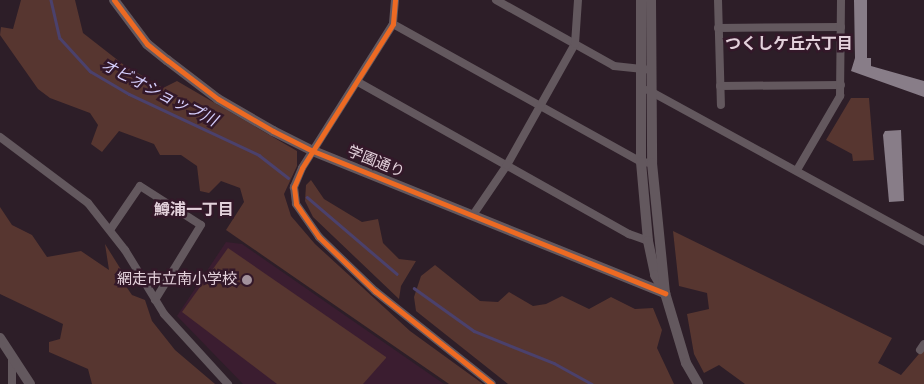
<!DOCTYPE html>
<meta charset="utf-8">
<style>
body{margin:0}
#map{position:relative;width:924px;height:384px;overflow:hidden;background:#2d1e28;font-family:Jost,"Noto Sans JP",sans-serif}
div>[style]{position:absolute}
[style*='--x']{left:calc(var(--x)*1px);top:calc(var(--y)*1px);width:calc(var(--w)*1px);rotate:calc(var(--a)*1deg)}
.built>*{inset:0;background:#3b1d30}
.green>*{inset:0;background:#573630}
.stream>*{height:2.5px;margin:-1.25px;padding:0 1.25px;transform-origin:1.25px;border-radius:1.25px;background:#4b416c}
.building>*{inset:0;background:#887d88}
.street>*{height:8px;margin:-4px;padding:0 4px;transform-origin:4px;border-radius:4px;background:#63585e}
.secondary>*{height:10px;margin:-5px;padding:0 5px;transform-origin:5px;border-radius:5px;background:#63585e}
.cycleway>*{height:5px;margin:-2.5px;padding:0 2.5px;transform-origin:2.5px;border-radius:2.5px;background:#ed6a23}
.dots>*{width:14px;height:14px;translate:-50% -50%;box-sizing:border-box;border:2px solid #331829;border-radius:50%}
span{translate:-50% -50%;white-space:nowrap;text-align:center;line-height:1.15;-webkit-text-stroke:5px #331829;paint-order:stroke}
.street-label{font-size:15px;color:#e3d1db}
.poi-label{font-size:15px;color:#e3d1db}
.right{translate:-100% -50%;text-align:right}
.neighbourhood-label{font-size:16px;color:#e3d1db;font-weight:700}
.water-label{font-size:16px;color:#d4cdfc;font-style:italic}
</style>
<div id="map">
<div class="built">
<div style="clip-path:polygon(226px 242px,242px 244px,444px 384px,243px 384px,177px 316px)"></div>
</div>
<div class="green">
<div style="clip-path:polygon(21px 0,75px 0,83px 33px,124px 65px,163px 88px,177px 81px,297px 151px,297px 166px,284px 194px,291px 216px,315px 244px,410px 331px,483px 384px,449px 384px,226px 230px,244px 202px,240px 188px,221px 181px,209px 193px,200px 191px,197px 166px,181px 155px,160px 155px,154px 144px,119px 131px,102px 152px,91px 144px,98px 125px,90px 113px,50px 98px,38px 89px,0 35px,1px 27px,13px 29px)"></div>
<div style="clip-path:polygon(851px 98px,869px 98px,874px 160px,853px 161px,852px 154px,826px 140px)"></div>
<div style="clip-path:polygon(311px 180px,324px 199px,362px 222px,378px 219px,383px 243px,399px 259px,416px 261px,401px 286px,399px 299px,313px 217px,305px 201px,306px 185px)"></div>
<div style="clip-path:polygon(0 207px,12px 225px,32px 235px,47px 257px,81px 251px,109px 270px,105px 244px,125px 276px,123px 282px,132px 295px,145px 300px,152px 321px,175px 350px,215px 384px,92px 384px,88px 369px,49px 352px,49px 342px,60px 339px,63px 324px,0 294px)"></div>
<div style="clip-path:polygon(673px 231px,892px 338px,878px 363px,901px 375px,924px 348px,924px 384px,745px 384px,719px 365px,704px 373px,694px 354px,687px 314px,709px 309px,707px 293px,679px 286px)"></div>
<div style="clip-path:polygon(228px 248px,386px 357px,386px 358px,363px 384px,277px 384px,182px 312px)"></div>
<div style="clip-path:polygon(435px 265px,480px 301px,498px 302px,509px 292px,533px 306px,546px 304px,562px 296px,589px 309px,611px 297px,635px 309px,653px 308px,662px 330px,657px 348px,674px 384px,508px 384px,416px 311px,414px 297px,421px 276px)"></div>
</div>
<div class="stream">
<div style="--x:51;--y:0;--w:39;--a:77"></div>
<div style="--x:60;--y:38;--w:45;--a:47.7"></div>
<div style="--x:90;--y:71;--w:45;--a:30.5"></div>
<div style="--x:129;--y:94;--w:144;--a:25.1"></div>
<div style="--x:259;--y:155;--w:37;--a:38"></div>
<div style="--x:307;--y:197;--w:118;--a:40.5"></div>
<div style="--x:414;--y:288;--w:74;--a:35.6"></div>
<div style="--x:474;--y:331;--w:86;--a:21.8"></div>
<div style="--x:554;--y:363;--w:43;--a:28.9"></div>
</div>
<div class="building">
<div style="clip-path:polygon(854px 0,867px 0,867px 58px,871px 58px,871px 66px,924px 81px,924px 97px,851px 71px,855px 58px)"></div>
<div style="clip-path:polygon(901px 130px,904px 201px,889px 202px,883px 135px,885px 131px)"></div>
</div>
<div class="street">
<div style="--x:395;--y:0;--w:24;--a:95"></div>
<div style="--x:393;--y:24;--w:170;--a:122.3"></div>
<div style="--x:302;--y:168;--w:21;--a:113"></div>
<div style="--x:294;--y:187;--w:17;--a:83"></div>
<div style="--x:296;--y:204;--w:40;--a:55.1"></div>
<div style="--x:319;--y:237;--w:78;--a:44"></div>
<div style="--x:375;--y:291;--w:149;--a:38.5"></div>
<div style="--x:496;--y:0;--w:135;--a:29.2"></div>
<div style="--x:614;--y:66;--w:37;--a:6"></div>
<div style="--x:718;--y:0;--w:105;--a:88.4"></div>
<div style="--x:393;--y:24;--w:284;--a:29.1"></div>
<div style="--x:641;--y:162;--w:11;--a:5"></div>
<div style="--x:718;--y:28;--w:123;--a:-0.5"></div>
<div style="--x:358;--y:82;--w:311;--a:29.3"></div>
<div style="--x:629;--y:234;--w:20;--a:20"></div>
<div style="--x:720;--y:86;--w:121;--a:-0.5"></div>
<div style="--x:648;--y:90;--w:315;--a:28.7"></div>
<div style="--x:0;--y:137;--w:110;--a:36.9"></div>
<div style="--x:88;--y:203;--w:60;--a:51.8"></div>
<div style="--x:125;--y:250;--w:75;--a:58.6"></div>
<div style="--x:164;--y:314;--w:95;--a:47.6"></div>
<div style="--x:797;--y:170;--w:86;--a:-59.8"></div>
<div style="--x:840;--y:96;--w:96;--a:-89.4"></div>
<div style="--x:473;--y:215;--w:60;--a:-55.8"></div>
<div style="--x:507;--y:165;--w:139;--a:-60.7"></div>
<div style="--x:575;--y:44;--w:44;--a:-86.1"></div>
<div style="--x:110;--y:230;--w:53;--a:-55.7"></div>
<div style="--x:140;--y:186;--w:72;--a:32.6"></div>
<div style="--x:201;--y:225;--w:88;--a:121.5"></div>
<div style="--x:920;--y:350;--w:7;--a:-56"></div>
<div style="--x:12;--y:384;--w:27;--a:-90"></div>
</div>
<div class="secondary">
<div style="--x:114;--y:0;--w:55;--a:53.1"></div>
<div style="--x:147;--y:44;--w:26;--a:39"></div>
<div style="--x:167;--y:60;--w:64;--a:37.4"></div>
<div style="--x:218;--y:99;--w:64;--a:30.2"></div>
<div style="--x:273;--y:131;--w:45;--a:26.6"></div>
<div style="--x:313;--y:151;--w:380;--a:22"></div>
<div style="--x:641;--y:0;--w:162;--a:90"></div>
<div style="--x:641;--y:162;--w:79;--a:84.9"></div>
<div style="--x:648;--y:241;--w:35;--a:78"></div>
<div style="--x:655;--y:275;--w:21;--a:61"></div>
<div style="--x:665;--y:293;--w:73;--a:73.3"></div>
<div style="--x:686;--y:363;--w:24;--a:60"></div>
<div style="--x:651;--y:0;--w:163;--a:89.6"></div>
<div style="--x:652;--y:163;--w:131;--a:84.3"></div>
<div style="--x:0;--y:338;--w:55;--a:56.9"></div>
</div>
<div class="cycleway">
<div style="--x:114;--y:0;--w:55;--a:53.1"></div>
<div style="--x:147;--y:44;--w:26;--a:39"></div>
<div style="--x:167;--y:60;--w:64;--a:37.4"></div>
<div style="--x:218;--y:99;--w:64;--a:30.2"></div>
<div style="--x:273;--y:131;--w:45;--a:26.6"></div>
<div style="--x:313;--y:151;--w:380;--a:22"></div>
<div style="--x:395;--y:0;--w:24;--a:95"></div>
<div style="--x:393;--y:24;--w:170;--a:122.3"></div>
<div style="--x:302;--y:168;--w:21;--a:113"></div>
<div style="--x:294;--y:187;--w:17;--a:83"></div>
<div style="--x:296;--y:204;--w:40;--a:55.1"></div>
<div style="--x:319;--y:237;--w:78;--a:44"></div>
<div style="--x:375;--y:291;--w:149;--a:38.5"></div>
</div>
<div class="dots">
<div style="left:247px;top:280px;background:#a3929c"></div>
</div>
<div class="street-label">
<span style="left:376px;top:162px;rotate:22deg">学園通り</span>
</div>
<div class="poi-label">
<span class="right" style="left:237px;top:280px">網走市立南小学校</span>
</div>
<div class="neighbourhood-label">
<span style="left:789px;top:44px">つくしケ丘六丁目</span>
<span style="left:194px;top:210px">鱒浦一丁目</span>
</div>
<div class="water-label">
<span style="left:159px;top:93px;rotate:27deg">オビオショップ川</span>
</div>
</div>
